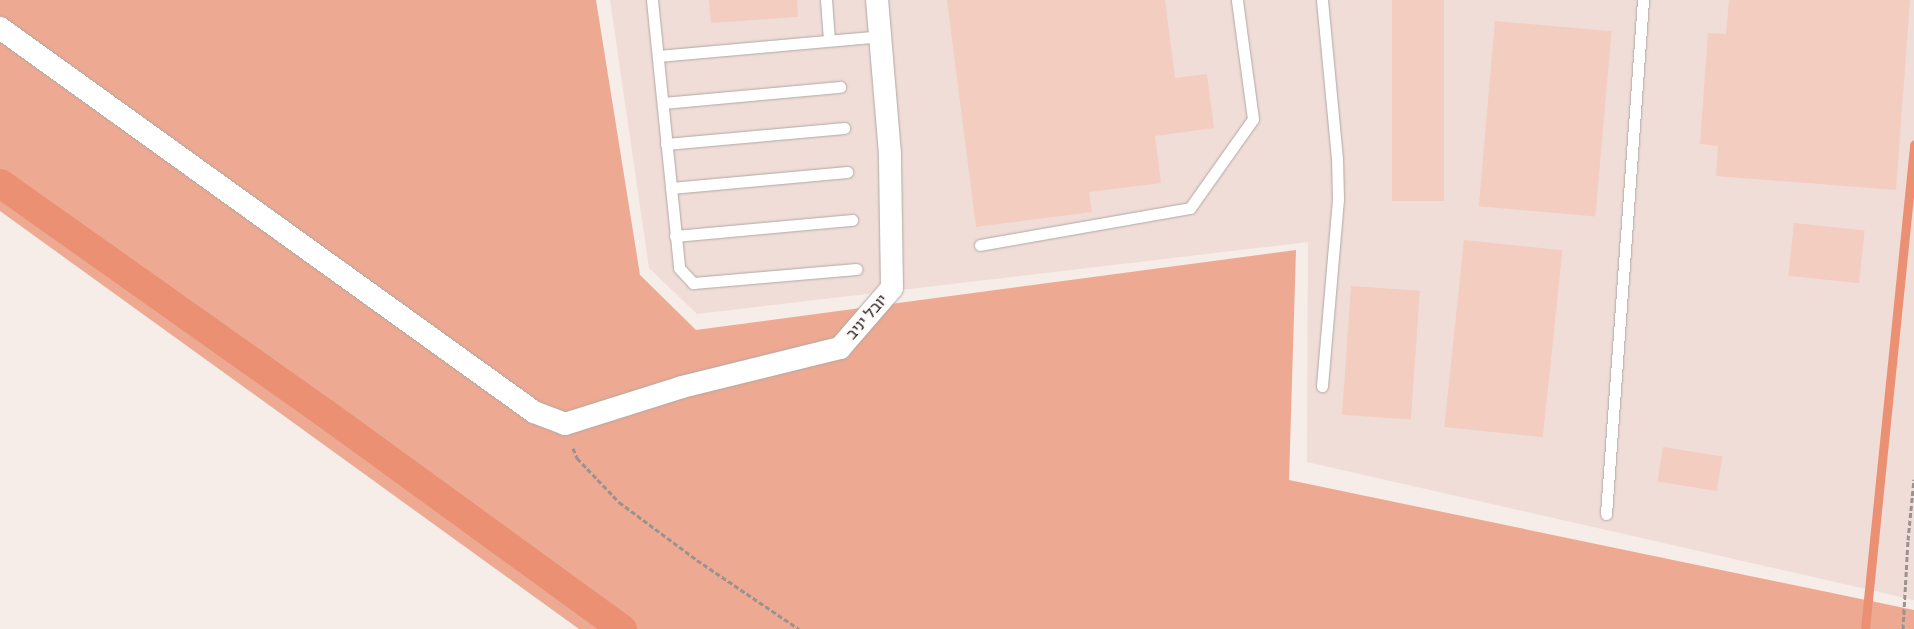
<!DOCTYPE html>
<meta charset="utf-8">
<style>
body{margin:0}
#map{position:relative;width:1914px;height:629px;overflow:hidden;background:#f6ece8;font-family:Cabin,Heebo,sans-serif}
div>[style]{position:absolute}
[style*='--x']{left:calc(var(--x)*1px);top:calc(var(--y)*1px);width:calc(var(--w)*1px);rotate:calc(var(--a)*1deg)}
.built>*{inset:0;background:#f0ddd7}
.green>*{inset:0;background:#eda992}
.stream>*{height:9px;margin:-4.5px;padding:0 4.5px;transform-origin:4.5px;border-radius:4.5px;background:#eb9072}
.canal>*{height:29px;margin:-14.5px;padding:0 14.5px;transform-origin:14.5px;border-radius:14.5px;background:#eb9072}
.building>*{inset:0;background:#f3cdc0;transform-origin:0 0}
.path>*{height:3px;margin-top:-1.5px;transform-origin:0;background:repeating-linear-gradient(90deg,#9a9290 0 5px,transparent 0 7.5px)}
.roads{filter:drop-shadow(0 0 1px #b1a8a4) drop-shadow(0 0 1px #b1a8a4)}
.lane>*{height:11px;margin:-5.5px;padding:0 5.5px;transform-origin:5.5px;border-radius:5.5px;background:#fff}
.street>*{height:22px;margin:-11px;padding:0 11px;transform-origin:11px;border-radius:11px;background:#fff}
span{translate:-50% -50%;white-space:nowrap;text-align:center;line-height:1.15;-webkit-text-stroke:4.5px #fffaf9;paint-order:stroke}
.street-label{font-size:16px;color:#272322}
</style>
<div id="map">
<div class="built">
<div style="clip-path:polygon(610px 0,1914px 0,1914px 600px,1307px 462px,1308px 242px,697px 314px,649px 268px)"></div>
</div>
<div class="green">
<div style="clip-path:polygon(0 0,596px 0,640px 275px,696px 330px,1296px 250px,1289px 480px,1914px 610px,1914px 629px,579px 629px,0 211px)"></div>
</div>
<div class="stream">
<div style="--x:1865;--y:629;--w:487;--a:-84.2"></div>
</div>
<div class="canal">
<div style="--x:0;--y:183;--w:398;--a:35.3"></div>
<div style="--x:325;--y:413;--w:367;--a:36"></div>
</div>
<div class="building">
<div style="clip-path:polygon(709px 0,797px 0,798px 17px,711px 23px)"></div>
<div style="clip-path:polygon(947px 0,1165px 0,1175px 78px,1207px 74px,1214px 128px,1155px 136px,1161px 183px,1089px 192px,1092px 212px,976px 227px)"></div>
<div style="left:1392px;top:0;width:52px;height:201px"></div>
<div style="clip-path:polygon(1729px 0,1910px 0,1896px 190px,1716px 176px,1718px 146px,1700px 144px,1708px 33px,1726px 34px)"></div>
<div style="left:1495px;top:21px;width:117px;height:186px;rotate:5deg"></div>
<div style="left:1794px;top:223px;width:71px;height:53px;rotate:6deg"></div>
<div style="left:1464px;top:240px;width:99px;height:188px;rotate:6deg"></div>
<div style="left:1351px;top:286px;width:69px;height:129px;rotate:4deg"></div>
<div style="left:1663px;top:447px;width:60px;height:35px;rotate:9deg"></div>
</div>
<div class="path">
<div style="--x:573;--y:448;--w:11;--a:68"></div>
<div style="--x:577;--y:458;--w:61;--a:46.3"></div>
<div style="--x:619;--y:502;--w:97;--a:36.6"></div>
<div style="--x:697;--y:560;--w:123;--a:34.1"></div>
<div style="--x:1903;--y:629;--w:89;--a:-86.8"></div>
<div style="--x:1908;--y:540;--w:61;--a:-84.4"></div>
</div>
<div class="roads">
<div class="lane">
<div style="--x:652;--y:0;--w:269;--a:84.2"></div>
<div style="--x:679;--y:268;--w:21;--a:47"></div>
<div style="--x:693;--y:283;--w:164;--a:-4.9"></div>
<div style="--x:826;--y:0;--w:40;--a:85.7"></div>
<div style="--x:1322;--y:0;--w:159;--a:84.6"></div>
<div style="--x:1337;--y:158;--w:41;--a:88.6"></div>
<div style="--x:1338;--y:199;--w:188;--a:94.9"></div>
<div style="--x:658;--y:56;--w:223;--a:-5.1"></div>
<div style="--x:663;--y:103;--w:178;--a:-5.2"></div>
<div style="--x:666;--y:144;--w:179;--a:-5.1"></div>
<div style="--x:671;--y:188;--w:177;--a:-5.2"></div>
<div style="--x:675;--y:236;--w:178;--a:-5.2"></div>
<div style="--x:980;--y:245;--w:213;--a:-10"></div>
<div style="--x:1190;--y:208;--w:109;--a:-54.7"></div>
<div style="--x:1253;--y:119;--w:120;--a:-97.7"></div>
<div style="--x:1606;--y:514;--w:515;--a:-85.88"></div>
</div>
<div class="street">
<div style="--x:0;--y:28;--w:658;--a:35.72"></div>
<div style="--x:534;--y:412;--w:33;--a:21"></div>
<div style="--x:565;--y:424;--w:123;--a:-17.5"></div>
<div style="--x:682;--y:387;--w:163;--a:-13.9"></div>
<div style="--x:840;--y:348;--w:79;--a:-49.1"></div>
<div style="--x:892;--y:288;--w:134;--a:-90.9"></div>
<div style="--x:890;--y:154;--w:155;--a:-94.8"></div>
</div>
</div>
<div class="street-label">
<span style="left:867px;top:317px;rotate:-49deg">יובל יניב</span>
</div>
</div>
